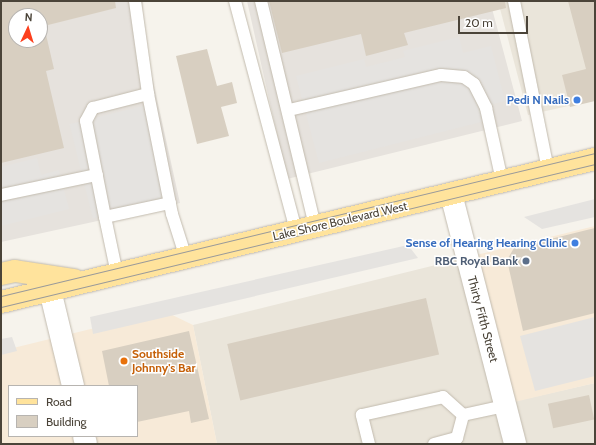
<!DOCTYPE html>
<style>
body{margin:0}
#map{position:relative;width:596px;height:445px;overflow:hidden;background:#f6f3ec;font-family:Cabin,sans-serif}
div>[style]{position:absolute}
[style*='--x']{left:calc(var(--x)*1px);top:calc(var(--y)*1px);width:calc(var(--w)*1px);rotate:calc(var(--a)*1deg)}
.residential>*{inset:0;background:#eae5da}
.commercial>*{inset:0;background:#f7ead8}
.industrial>*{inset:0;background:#e6e2dd}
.parking>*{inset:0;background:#e5e3e0;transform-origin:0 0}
.building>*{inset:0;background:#d8cfc1;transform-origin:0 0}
.roads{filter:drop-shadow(0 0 1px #c2bbae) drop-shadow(0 0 1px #c2bbae)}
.service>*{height:12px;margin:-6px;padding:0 6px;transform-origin:6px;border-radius:6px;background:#fff}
.minor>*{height:22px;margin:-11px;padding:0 11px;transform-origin:11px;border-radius:11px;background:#fff}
.primary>*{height:22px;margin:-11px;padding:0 11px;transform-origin:11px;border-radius:11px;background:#ffe39c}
.tram>*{height:1px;margin:-0.5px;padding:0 0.5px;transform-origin:0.5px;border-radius:0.5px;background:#9a9a9a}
.dots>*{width:11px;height:11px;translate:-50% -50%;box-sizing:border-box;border:2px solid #fff;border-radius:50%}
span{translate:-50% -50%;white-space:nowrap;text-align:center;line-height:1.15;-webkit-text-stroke:3px #fff;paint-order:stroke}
.shop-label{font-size:12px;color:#366cbe;font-weight:700}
.right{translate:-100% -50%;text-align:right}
.street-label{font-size:12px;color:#4b4439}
.service-label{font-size:12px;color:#4e5e75;font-weight:700}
.food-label{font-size:12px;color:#c56008;font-weight:700}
.left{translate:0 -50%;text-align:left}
.frame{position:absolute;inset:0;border:2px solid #4b4439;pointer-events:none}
.legend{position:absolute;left:8px;top:385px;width:130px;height:52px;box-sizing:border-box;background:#fff;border:1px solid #b7b4b0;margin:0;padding:5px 7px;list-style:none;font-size:12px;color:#4b4439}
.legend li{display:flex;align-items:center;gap:8px;height:20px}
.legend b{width:20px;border:1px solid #b7b4b0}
.north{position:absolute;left:8px;top:8px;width:40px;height:40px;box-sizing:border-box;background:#fff;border:1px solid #b7b4b0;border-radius:50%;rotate:4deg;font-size:11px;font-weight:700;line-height:16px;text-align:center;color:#4b4439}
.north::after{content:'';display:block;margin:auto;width:14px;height:18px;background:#fc3f1d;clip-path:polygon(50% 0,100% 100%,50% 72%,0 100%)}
.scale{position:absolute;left:458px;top:16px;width:70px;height:18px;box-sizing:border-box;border:2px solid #4b4439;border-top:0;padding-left:5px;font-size:12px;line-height:14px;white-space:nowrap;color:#4b4439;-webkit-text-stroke:3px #fff;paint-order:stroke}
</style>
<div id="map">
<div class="residential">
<div style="clip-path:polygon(498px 1px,595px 1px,595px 100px,528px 115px)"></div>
<div style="clip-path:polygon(468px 257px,502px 404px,595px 383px,595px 444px,217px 444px,193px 325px)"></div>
</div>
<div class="commercial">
<div style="clip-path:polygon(595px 226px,595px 383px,502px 405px,468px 257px)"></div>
<div style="clip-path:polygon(evenodd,164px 311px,193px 325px,217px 444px,1px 444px,1px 351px,164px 311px,9px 386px,137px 386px,137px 436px,9px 436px,9px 386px)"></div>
</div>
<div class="industrial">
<div style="clip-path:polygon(evenodd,1px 1px,143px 1px,141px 27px,180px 203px,1px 242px,1px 1px,16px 16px,40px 16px,40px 40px,16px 40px,16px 16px)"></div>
<div style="clip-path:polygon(247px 1px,490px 1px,522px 121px,287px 179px)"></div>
</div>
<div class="parking">
<div style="clip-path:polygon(459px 37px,463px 53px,491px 46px,505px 101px,489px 105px,493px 119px,319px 163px,296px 76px,364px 59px,366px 67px,405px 57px,403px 51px)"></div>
<div style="left:147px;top:105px;width:97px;height:80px;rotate:76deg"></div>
<div style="clip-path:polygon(37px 158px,41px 175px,59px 170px,69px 209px,1px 226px,1px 167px)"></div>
<div style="clip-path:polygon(595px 199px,595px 217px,542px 229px,524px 217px)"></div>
<div style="clip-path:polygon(408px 245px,418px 258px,93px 334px,90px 317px)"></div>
<div style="clip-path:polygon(595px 317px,595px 376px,535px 391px,520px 336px)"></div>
<div style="clip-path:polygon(12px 337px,17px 351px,1px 355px,1px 339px)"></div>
</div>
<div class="building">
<div style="clip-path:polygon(evenodd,1px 1px,115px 1px,116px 8px,44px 26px,54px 69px,46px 71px,64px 148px,1px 163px,1px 1px,16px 16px,40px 16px,40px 40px,16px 40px,16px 16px)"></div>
<div style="clip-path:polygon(269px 1px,505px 1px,506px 8px,404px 33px,408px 45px,366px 56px,361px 34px,282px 53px)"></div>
<div style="clip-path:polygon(568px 1px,595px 1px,595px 101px,570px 107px,562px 75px,586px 69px)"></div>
<div style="clip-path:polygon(207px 49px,217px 86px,232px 82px,237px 103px,221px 107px,229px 136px,197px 144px,176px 56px)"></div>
<div style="clip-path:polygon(595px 228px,595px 313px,523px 331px,507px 260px,514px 248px)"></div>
<div style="left:426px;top:298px;width:58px;height:204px;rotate:77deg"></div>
<div style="clip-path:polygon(189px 331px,209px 419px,191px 423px,189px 411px,137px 422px,137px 386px,109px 386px,102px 351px)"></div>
<div style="left:589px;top:395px;width:25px;height:42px;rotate:78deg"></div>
</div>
<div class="roads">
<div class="service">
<div style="--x:135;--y:1;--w:94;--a:82"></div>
<div style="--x:235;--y:1;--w:238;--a:75.1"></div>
<div style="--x:261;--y:1;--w:231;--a:76.5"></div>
<div style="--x:514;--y:1;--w:172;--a:78.6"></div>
<div style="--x:289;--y:110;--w:156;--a:-13"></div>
<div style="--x:441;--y:75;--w:23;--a:5"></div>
<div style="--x:464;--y:77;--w:12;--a:35"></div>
<div style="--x:474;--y:84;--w:27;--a:63"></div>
<div style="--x:486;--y:108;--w:75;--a:77.6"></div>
<div style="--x:1;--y:195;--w:98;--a:-11.8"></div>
<div style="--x:170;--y:203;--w:66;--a:167.8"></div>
<div style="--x:105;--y:217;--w:98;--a:-101.2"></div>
<div style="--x:86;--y:121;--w:15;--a:-62"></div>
<div style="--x:93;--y:108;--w:57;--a:-14.3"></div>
<div style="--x:148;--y:94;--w:122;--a:78.7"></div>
<div style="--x:172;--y:214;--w:46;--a:72.3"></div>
<div style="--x:105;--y:217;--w:58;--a:78.1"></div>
<div style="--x:463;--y:415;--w:43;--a:-12.1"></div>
<div style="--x:369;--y:444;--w:30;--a:-104"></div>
<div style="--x:362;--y:415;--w:83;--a:-12.5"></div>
<div style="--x:443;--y:397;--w:27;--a:42"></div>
<div style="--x:434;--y:444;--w:24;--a:-15"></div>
<div style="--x:457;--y:438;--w:24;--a:-75"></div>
</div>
<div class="minor">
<div style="--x:451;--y:194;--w:258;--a:75.6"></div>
<div style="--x:50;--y:290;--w:99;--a:76.5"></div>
<div style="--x:84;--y:436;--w:8;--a:76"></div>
</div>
<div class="primary">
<div style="--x:1;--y:274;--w:14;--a:-12"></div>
<div style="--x:15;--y:271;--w:60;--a:8.7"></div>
<div style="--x:1;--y:302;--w:611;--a:-13.54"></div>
</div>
</div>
<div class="tram">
<div style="--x:1;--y:296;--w:611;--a:-13.54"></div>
<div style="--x:1;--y:307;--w:611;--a:-13.54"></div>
</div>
<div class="dots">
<div style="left:577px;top:100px;background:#3f7fe0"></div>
<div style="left:575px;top:243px;background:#3f7fe0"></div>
<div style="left:526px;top:261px;background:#5c6f8a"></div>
<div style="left:124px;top:361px;background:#e8710a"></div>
</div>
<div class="shop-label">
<span class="right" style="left:569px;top:100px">Pedi N Nails</span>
<span class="right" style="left:567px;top:243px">Sense of Hearing Hearing Clinic</span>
</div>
<div class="street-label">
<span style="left:340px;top:221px;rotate:-13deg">Lake Shore Boulevard West</span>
<span style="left:483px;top:319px;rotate:75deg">Thirty Fifth Street</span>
</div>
<div class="service-label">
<span class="right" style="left:518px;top:261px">RBC Royal Bank</span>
</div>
<div class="food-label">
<span class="left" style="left:132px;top:361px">Southside<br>Johnny's Bar</span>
</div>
<div class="frame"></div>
<ul class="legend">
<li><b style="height:5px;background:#ffe39c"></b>Road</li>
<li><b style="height:11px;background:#d8cfc1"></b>Building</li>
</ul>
<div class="north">N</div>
<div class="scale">20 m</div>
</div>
